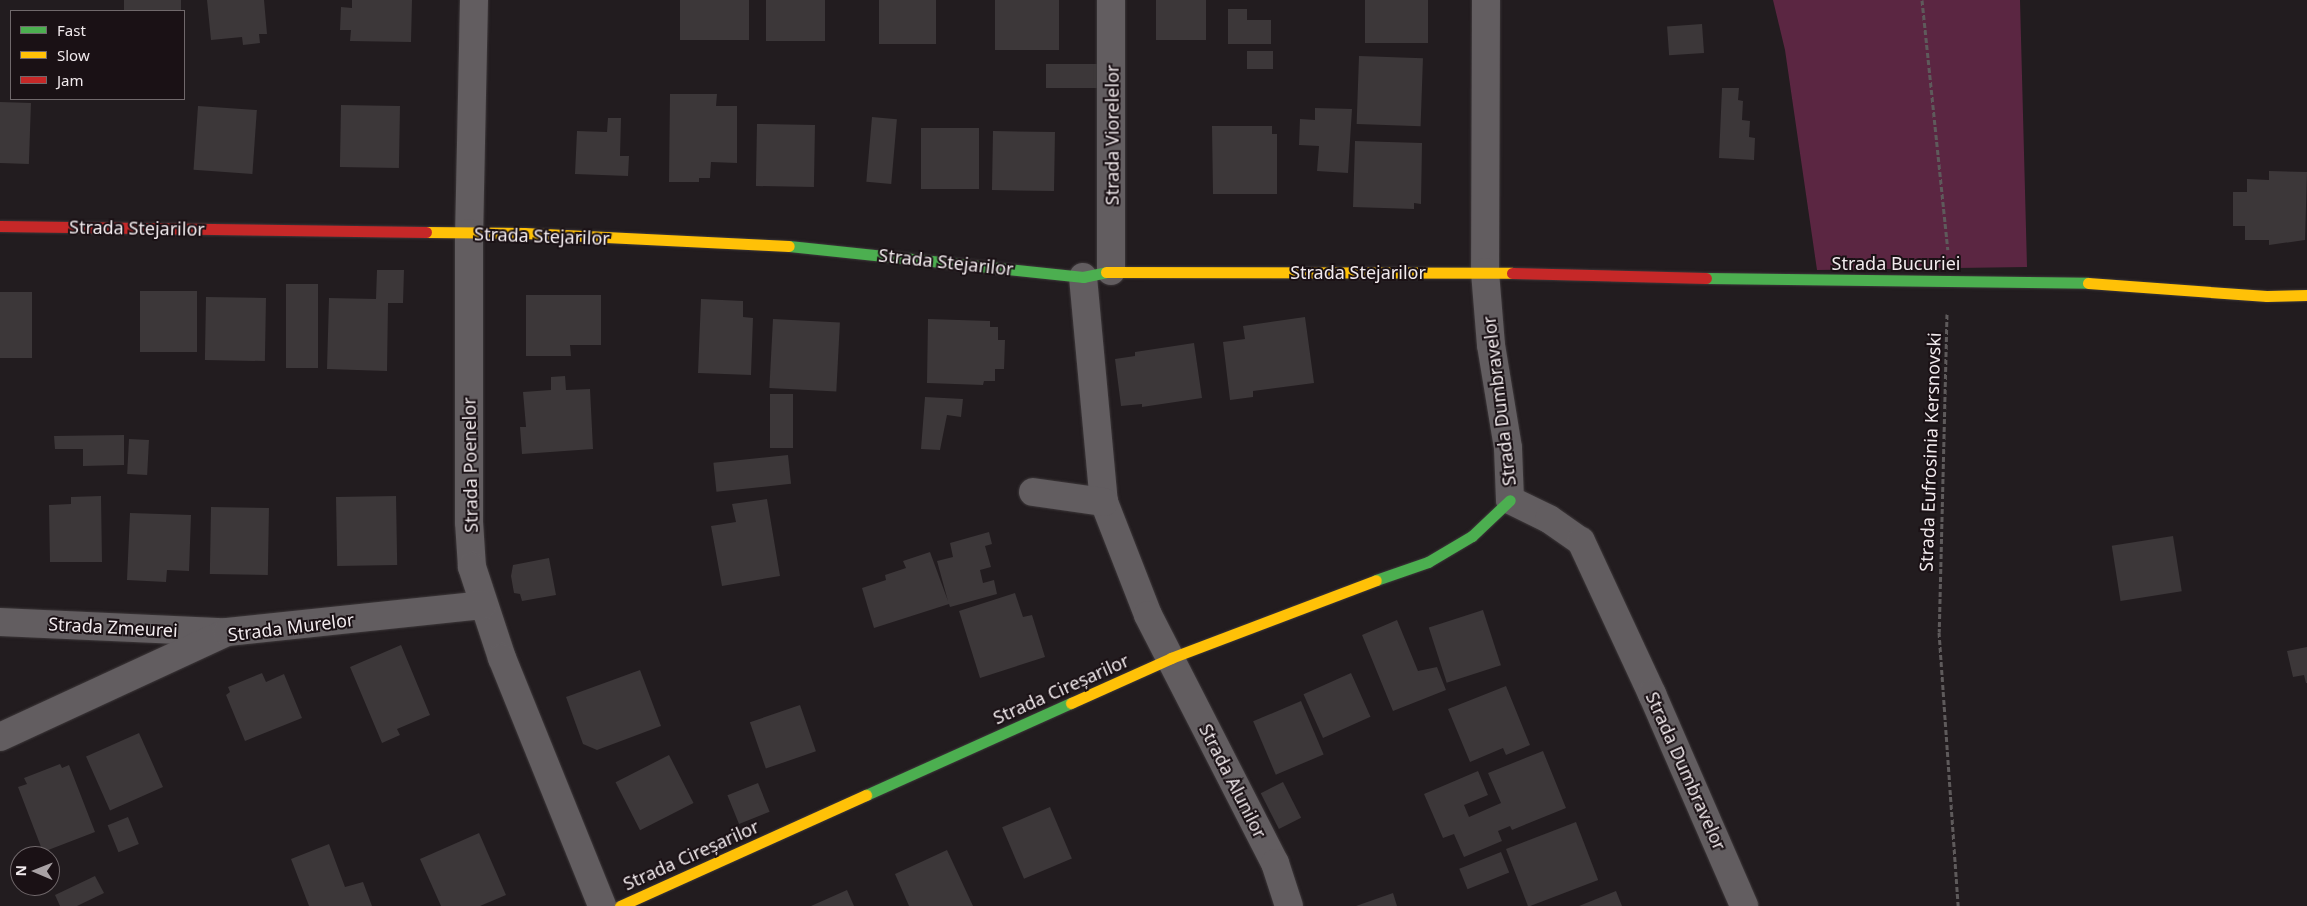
<!DOCTYPE html>
<meta charset="utf-8">
<style>
body{margin:0}
#map{position:relative;width:2307px;height:906px;overflow:hidden;background:#221c1f;font-family:"Noto Sans",sans-serif}
div>[style]{position:absolute}
[style*='--x']{left:calc(var(--x)*1px);top:calc(var(--y)*1px);width:calc(var(--w)*1px);rotate:calc(var(--a)*1deg)}
.green>*{inset:0;background:#5b2642}
.building>*{inset:0;background:#3c3739;transform-origin:0 0}
.path>*{height:3px;margin-top:-1.5px;transform-origin:0;background:repeating-linear-gradient(90deg,#5e5a5b 0 5px,transparent 0 7.5px)}
.roads{filter:drop-shadow(0 0 1px #3d383a) drop-shadow(0 0 1px #3d383a)}
.street>*{height:28px;margin:-14px;padding:0 14px;transform-origin:14px;border-radius:14px;background:#625d60}
.fast>*{height:11px;margin:-5.5px;padding:0 5.5px;transform-origin:5.5px;border-radius:5.5px;background:#4caf50}
.slow>*{height:11px;margin:-5.5px;padding:0 5.5px;transform-origin:5.5px;border-radius:5.5px;background:#ffc107}
.jam>*{height:11px;margin:-5.5px;padding:0 5.5px;transform-origin:5.5px;border-radius:5.5px;background:#c62828}
span{translate:-50% -50%;white-space:nowrap;text-align:center;line-height:1.15;-webkit-text-stroke:4px #1a1115;paint-order:stroke}
.street-label{font-size:18px;color:#f1eaed}
.legend{position:absolute;left:10px;top:10px;width:175px;height:90px;box-sizing:border-box;background:#1a1115;border:1px solid #70686b;margin:0;padding:6px 9px;list-style:none;font-size:15px;color:#f1eaed}
.legend li{display:flex;align-items:center;gap:10px;height:25px}
.legend b{width:25px;border:1px solid #70686b}
.north{position:absolute;left:10px;top:846px;width:50px;height:50px;box-sizing:border-box;background:#1a1115;border:1px solid #70686b;border-radius:50%;rotate:271deg;font-size:14px;font-weight:700;line-height:20px;text-align:center;color:#f1eaed}
.north::after{content:'';display:block;margin:auto;width:18px;height:22px;background:#a9a2a5;clip-path:polygon(50% 0,100% 100%,50% 72%,0 100%)}
</style>
<div id="map">
<div class="green">
<div style="clip-path:polygon(1773px 0,2020px 0,2027px 267px,1817px 270px,1785px 50px)"></div>
</div>
<div class="building">
<div style="left:124px;top:0;width:57px;height:11px"></div>
<div style="clip-path:polygon(207px 0,264px 0,267px 34px,259px 34px,260px 43px,243px 45px,242px 37px,211px 40px)"></div>
<div style="clip-path:polygon(352px 0,412px 0,411px 42px,350px 41px,351px 30px,340px 30px,341px 7px,352px 8px)"></div>
<div style="left:680px;top:0;width:69px;height:40px"></div>
<div style="left:766px;top:0;width:59px;height:41px"></div>
<div style="left:879px;top:0;width:57px;height:44px"></div>
<div style="left:995px;top:0;width:64px;height:50px"></div>
<div style="left:1156px;top:0;width:50px;height:40px"></div>
<div style="left:1365px;top:0;width:63px;height:43px"></div>
<div style="clip-path:polygon(1228px 9px,1247px 9px,1247px 20px,1271px 20px,1271px 44px,1228px 44px)"></div>
<div style="left:1702px;top:24px;width:29px;height:35px;rotate:86deg"></div>
<div style="left:1247px;top:51px;width:26px;height:18px"></div>
<div style="left:1359px;top:56px;width:64px;height:68px;rotate:2deg"></div>
<div style="left:1046px;top:64px;width:56px;height:24px"></div>
<div style="clip-path:polygon(1722px 88px,1739px 88px,1738px 100px,1743px 101px,1742px 120px,1750px 121px,1749px 137px,1755px 138px,1754px 160px,1719px 158px)"></div>
<div style="clip-path:polygon(670px 94px,717px 94px,716px 106px,737px 106px,737px 163px,711px 162px,710px 178px,699px 178px,699px 182px,669px 182px)"></div>
<div style="left:0;top:102px;width:31px;height:61px;rotate:2deg"></div>
<div style="left:341px;top:105px;width:59px;height:62px;rotate:1deg"></div>
<div style="left:198px;top:106px;width:59px;height:64px;rotate:4deg"></div>
<div style="clip-path:polygon(1315px 108px,1352px 109px,1348px 173px,1317px 171px,1319px 146px,1299px 145px,1300px 119px,1315px 120px)"></div>
<div style="left:872px;top:117px;width:25px;height:65px;rotate:5deg"></div>
<div style="clip-path:polygon(608px 118px,621px 118px,620px 156px,629px 156px,628px 176px,575px 174px,577px 131px,607px 132px)"></div>
<div style="left:757px;top:124px;width:58px;height:62px;rotate:1deg"></div>
<div style="clip-path:polygon(1212px 126px,1272px 126px,1272px 134px,1277px 134px,1277px 194px,1213px 194px)"></div>
<div style="left:921px;top:128px;width:58px;height:61px"></div>
<div style="left:993px;top:131px;width:62px;height:59px;rotate:1deg"></div>
<div style="clip-path:polygon(1355px 141px,1422px 143px,1421px 204px,1414px 203px,1414px 209px,1353px 207px)"></div>
<div style="clip-path:polygon(2269px 171px,2307px 172px,2305px 240px,2269px 245px,2269px 240px,2245px 240px,2245px 226px,2233px 226px,2233px 192px,2247px 192px,2247px 179px,2269px 180px)"></div>
<div style="clip-path:polygon(377px 270px,404px 270px,403px 303px,388px 303px,387px 371px,327px 369px,329px 298px,376px 299px)"></div>
<div style="left:286px;top:284px;width:32px;height:84px"></div>
<div style="left:140px;top:291px;width:57px;height:61px"></div>
<div style="left:0;top:292px;width:32px;height:66px"></div>
<div style="clip-path:polygon(526px 295px,601px 295px,601px 345px,570px 345px,571px 356px,526px 356px)"></div>
<div style="left:206px;top:297px;width:60px;height:63px;rotate:1deg"></div>
<div style="clip-path:polygon(701px 299px,743px 301px,743px 317px,753px 318px,751px 375px,698px 373px)"></div>
<div style="clip-path:polygon(1305px 317px,1314px 383px,1253px 391px,1253px 397px,1230px 400px,1223px 342px,1245px 339px,1243px 326px)"></div>
<div style="left:773px;top:319px;width:67px;height:69px;rotate:3deg"></div>
<div style="clip-path:polygon(928px 319px,990px 321px,990px 327px,998px 327px,998px 340px,1005px 340px,1004px 369px,995px 369px,995px 381px,984px 381px,983px 385px,927px 383px)"></div>
<div style="clip-path:polygon(1194px 343px,1202px 398px,1142px 407px,1142px 404px,1121px 406px,1115px 359px,1135px 356px,1135px 352px)"></div>
<div style="clip-path:polygon(565px 376px,566px 390px,590px 389px,593px 449px,522px 454px,520px 427px,526px 427px,523px 392px,551px 390px,551px 377px)"></div>
<div style="left:770px;top:394px;width:23px;height:54px"></div>
<div style="clip-path:polygon(925px 397px,963px 399px,961px 417px,947px 415px,940px 450px,921px 449px)"></div>
<div style="clip-path:polygon(124px 435px,124px 465px,83px 466px,83px 449px,55px 449px,54px 436px)"></div>
<div style="left:129px;top:439px;width:20px;height:35px;rotate:3deg"></div>
<div style="left:788px;top:455px;width:29px;height:75px;rotate:84deg"></div>
<div style="clip-path:polygon(101px 496px,102px 562px,50px 562px,49px 505px,71px 504px,71px 497px)"></div>
<div style="left:396px;top:496px;width:69px;height:60px;rotate:89deg"></div>
<div style="clip-path:polygon(767px 499px,780px 576px,722px 586px,711px 526px,736px 522px,732px 504px)"></div>
<div style="left:211px;top:507px;width:58px;height:67px;rotate:1deg"></div>
<div style="clip-path:polygon(130px 513px,191px 515px,189px 571px,167px 570px,166px 582px,127px 580px)"></div>
<div style="clip-path:polygon(989px 532px,992px 544px,985px 546px,991px 567px,980px 570px,983px 583px,994px 580px,997px 594px,950px 607px,949px 604px,874px 628px,862px 588px,886px 580px,885px 575px,906px 568px,903px 561px,930px 552px,948px 601px,937px 561px,953px 557px,950px 543px)"></div>
<div style="left:2173px;top:536px;width:56px;height:62px;rotate:81deg"></div>
<div style="clip-path:polygon(549px 558px,556px 595px,522px 601px,520px 594px,514px 593px,511px 576px,513px 565px)"></div>
<div style="clip-path:polygon(1015px 593px,1023px 617px,1032px 615px,1045px 657px,980px 678px,959px 611px)"></div>
<div style="left:1483px;top:610px;width:58px;height:57px;rotate:72deg"></div>
<div style="clip-path:polygon(1397px 620px,1418px 671px,1437px 667px,1446px 690px,1393px 711px,1362px 635px)"></div>
<div style="clip-path:polygon(401px 645px,430px 715px,397px 729px,400px 735px,382px 743px,350px 667px)"></div>
<div style="clip-path:polygon(2307px 647px,2307px 683px,2306px 683px,2304px 675px,2293px 677px,2287px 651px)"></div>
<div style="clip-path:polygon(640px 670px,661px 726px,597px 750px,583px 744px,566px 697px)"></div>
<div style="clip-path:polygon(262px 673px,266px 682px,284px 674px,302px 718px,245px 741px,226px 695px,230px 692px,228px 687px)"></div>
<div style="left:1351px;top:673px;width:48px;height:52px;rotate:66deg"></div>
<div style="clip-path:polygon(1506px 686px,1530px 745px,1506px 755px,1503px 748px,1470px 762px,1448px 709px)"></div>
<div style="left:1301px;top:701px;width:58px;height:52px;rotate:67deg"></div>
<div style="left:800px;top:705px;width:49px;height:53px;rotate:71deg"></div>
<div style="left:139px;top:733px;width:59px;height:58px;rotate:66deg"></div>
<div style="clip-path:polygon(1543px 751px,1566px 808px,1512px 830px,1510px 826px,1498px 831px,1502px 841px,1464px 857px,1454px 834px,1443px 838px,1424px 794px,1478px 771px,1488px 795px,1464px 805px,1469px 817px,1501px 803px,1488px 773px)"></div>
<div style="left:669px;top:755px;width:54px;height:60px;rotate:63deg"></div>
<div style="clip-path:polygon(60px 764px,62px 768px,69px 765px,95px 832px,43px 852px,18px 787px,27px 784px,24px 778px)"></div>
<div style="left:1283px;top:782px;width:40px;height:25px;rotate:63deg"></div>
<div style="left:758px;top:783px;width:31px;height:33px;rotate:68deg"></div>
<div style="left:1050px;top:807px;width:56px;height:52px;rotate:67deg"></div>
<div style="left:128px;top:817px;width:29px;height:22px;rotate:68deg"></div>
<div style="left:1576px;top:822px;width:62px;height:75px;rotate:69deg"></div>
<div style="clip-path:polygon(479px 833px,506px 895px,480px 906px,441px 906px,420px 859px)"></div>
<div style="clip-path:polygon(329px 844px,345px 887px,363px 882px,372px 906px,309px 906px,291px 859px)"></div>
<div style="clip-path:polygon(947px 850px,973px 906px,909px 906px,895px 874px)"></div>
<div style="left:1501px;top:852px;width:22px;height:45px;rotate:68deg"></div>
<div style="clip-path:polygon(95px 876px,104px 893px,77px 906px,60px 906px,55px 895px)"></div>
<div style="clip-path:polygon(847px 890px,854px 906px,811px 906px)"></div>
<div style="clip-path:polygon(1616px 891px,1622px 906px,1579px 906px)"></div>
<div style="clip-path:polygon(1393px 893px,1397px 906px,1356px 906px)"></div>
</div>
<div class="path">
<div style="--x:1922;--y:0;--w:251;--a:84.1"></div>
<div style="--x:1947;--y:314;--w:318;--a:91.4"></div>
<div style="--x:1939;--y:632;--w:275;--a:86"></div>
</div>
<div class="roads">
<div class="street">
<div style="--x:474;--y:0;--w:233;--a:91.2"></div>
<div style="--x:469;--y:233;--w:289;--a:90"></div>
<div style="--x:469;--y:522;--w:45;--a:86.2"></div>
<div style="--x:472;--y:567;--w:96;--a:71.8"></div>
<div style="--x:502;--y:658;--w:267;--a:68"></div>
<div style="--x:1111;--y:0;--w:271;--a:90"></div>
<div style="--x:1486;--y:0;--w:272;--a:90.2"></div>
<div style="--x:1485;--y:272;--w:73;--a:85.3"></div>
<div style="--x:1491;--y:345;--w:104;--a:80.6"></div>
<div style="--x:1508;--y:448;--w:52;--a:87.8"></div>
<div style="--x:1510;--y:500;--w:43;--a:26"></div>
<div style="--x:1549;--y:519;--w:39;--a:35"></div>
<div style="--x:1581;--y:541;--w:169;--a:65.1"></div>
<div style="--x:1652;--y:694;--w:231;--a:66.5"></div>
<div style="--x:1083;--y:277;--w:226;--a:84.7"></div>
<div style="--x:1104;--y:502;--w:121;--a:68.7"></div>
<div style="--x:1148;--y:615;--w:279;--a:62.9"></div>
<div style="--x:1275;--y:863;--w:45;--a:72"></div>
<div style="--x:1033;--y:492;--w:72;--a:8"></div>
<div style="--x:0;--y:622;--w:223;--a:2.6"></div>
<div style="--x:0;--y:737;--w:250;--a:-24.8"></div>
<div style="--x:227;--y:632;--w:257;--a:-6"></div>
</div>
<div class="fast">
<div style="--x:789;--y:246;--w:296;--a:6"></div>
<div style="--x:1083;--y:277;--w:24;--a:-12"></div>
<div style="--x:1706;--y:278;--w:382;--a:0.7"></div>
<div style="--x:1376;--y:580;--w:55;--a:-19.1"></div>
<div style="--x:1428;--y:562;--w:51;--a:-30.6"></div>
<div style="--x:1472;--y:536;--w:52;--a:-43.5"></div>
<div style="--x:866;--y:795;--w:225;--a:-24.2"></div>
</div>
<div class="slow">
<div style="--x:426;--y:232;--w:98;--a:0.6"></div>
<div style="--x:524;--y:233;--w:265;--a:2.8"></div>
<div style="--x:1106;--y:272;--w:406;--a:0.1"></div>
<div style="--x:2088;--y:283;--w:179;--a:4.2"></div>
<div style="--x:2267;--y:296;--w:40;--a:-1.4"></div>
<div style="--x:1071;--y:703;--w:110;--a:-24.2"></div>
<div style="--x:1171;--y:658;--w:219;--a:-20.8"></div>
<div style="--x:620;--y:906;--w:270;--a:-24.3"></div>
</div>
<div class="jam">
<div style="--x:0;--y:226;--w:426;--a:0.8"></div>
<div style="--x:1512;--y:273;--w:194;--a:1.5"></div>
</div>
</div>
<div class="street-label">
<span style="left:1112px;top:135px;rotate:-90deg">Strada Viorelelor</span>
<span style="left:137px;top:228px;rotate:1deg">Strada Stejarilor</span>
<span style="left:542px;top:236px;rotate:2deg">Strada Stejarilor</span>
<span style="left:946px;top:262px;rotate:6deg">Strada Stejarilor</span>
<span style="left:1896px;top:263px">Strada Bucuriei</span>
<span style="left:1358px;top:272px">Strada Stejarilor</span>
<span style="left:1499px;top:401px;rotate:-97deg">Strada Dumbravelor</span>
<span style="left:1930px;top:452px;rotate:-88deg">Strada Eufrosinia Kersnovski</span>
<span style="left:470px;top:465px;rotate:-91deg">Strada Poenelor</span>
<span style="left:113px;top:627px;rotate:3deg">Strada Zmeurei</span>
<span style="left:291px;top:627px;rotate:-7deg">Strada Murelor</span>
<span style="left:1061px;top:689px;rotate:-24deg">Strada Cireșarilor</span>
<span style="left:1686px;top:771px;rotate:66deg">Strada Dumbravelor</span>
<span style="left:1233px;top:781px;rotate:63deg">Strada Alunilor</span>
<span style="left:691px;top:855px;rotate:-24deg">Strada Cireșarilor</span>
</div>
<ul class="legend">
<li><b style="height:6px;background:#4caf50"></b>Fast</li>
<li><b style="height:6px;background:#ffc107"></b>Slow</li>
<li><b style="height:6px;background:#c62828"></b>Jam</li>
</ul>
<div class="north">N</div>
</div>
